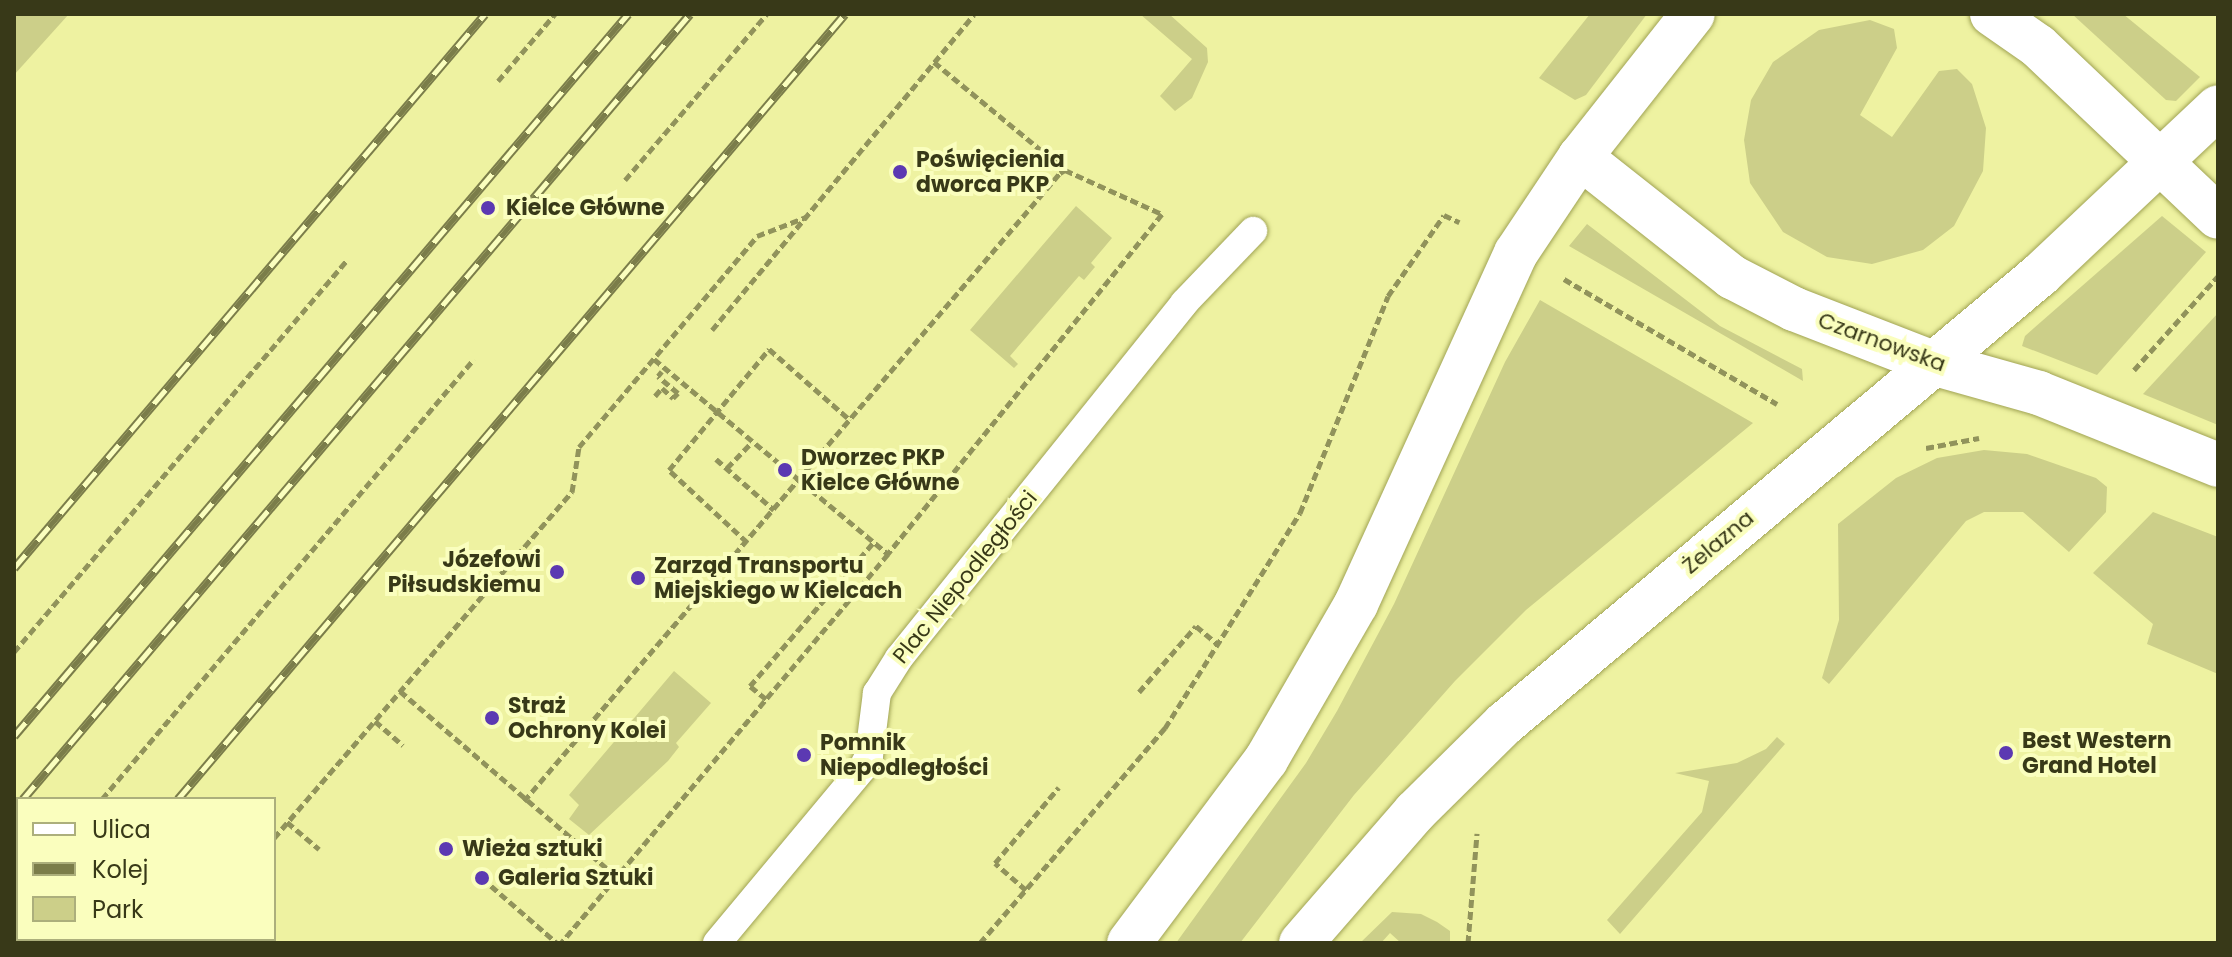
<!DOCTYPE html>
<meta charset="utf-8">
<style>
body{margin:0}
#map{position:relative;width:2232px;height:957px;overflow:hidden;background:#eef2a1;font-family:Poppins,sans-serif}
div>[style]{position:absolute}
[style*='--x']{left:calc(var(--x)*1px);top:calc(var(--y)*1px);width:calc(var(--w)*1px);rotate:calc(var(--a)*1deg)}
.green>*{inset:0;background:#cccf89}
.path>*{height:5px;margin-top:-2.5px;transform-origin:0;background:repeating-linear-gradient(90deg,#91935b 0 8px,transparent 0 12px)}
.roads{filter:drop-shadow(0 0 2px #a0a354) drop-shadow(0 0 2px #a0a354)}
.service>*{height:28px;margin:-14px;padding:0 14px;transform-origin:14px;border-radius:14px;background:#fff}
.minor>*{height:44px;margin:-22px;padding:0 22px;transform-origin:22px;border-radius:22px;background:#fff}
.primary>*{height:44px;margin:-22px;padding:0 22px;transform-origin:22px;border-radius:22px;background:#fff}
.rail>*{height:9px;margin-top:-4.5px;transform-origin:0;background:repeating-linear-gradient(90deg,#fafebe 0 18px,#7b7d4a 0 36px);box-sizing:border-box;border-block:2px solid #7b7d4a}
.dots>*{width:22px;height:22px;translate:-50% -50%;box-sizing:border-box;border:4px solid #fafebe;border-radius:50%}
span{translate:-50% -50%;white-space:nowrap;text-align:center;line-height:1.15;-webkit-text-stroke:8px #fafebe;paint-order:stroke}
.poi-label{font-size:22px;color:#383918;font-weight:700}
.left{translate:0 -50%;text-align:left}
.right{translate:-100% -50%;text-align:right}
.street-label{font-size:22px;color:#383918}
.frame{position:absolute;inset:0;border:16px solid #383918;pointer-events:none}
.legend{position:absolute;left:16px;top:797px;width:260px;height:144px;box-sizing:border-box;background:#fafebe;border:2px solid #acaf7c;margin:0;padding:10px 14px;list-style:none;font-size:24px;color:#383918}
.legend li{display:flex;align-items:center;gap:16px;height:40px}
.legend b{width:40px;border:2px solid #acaf7c}
</style>
<div id="map">
<div class="green">
<div style="clip-path:polygon(14px 14px,69px 14px,14px 75px)"></div>
<div style="clip-path:polygon(1140px 14px,1169px 14px,1207px 48px,1208px 62px,1192px 98px,1175px 111px,1160px 96px,1192px 59px)"></div>
<div style="clip-path:polygon(1590px 14px,1647px 14px,1586px 95px,1575px 100px,1539px 78px)"></div>
<div style="clip-path:polygon(2072px 14px,2123px 14px,2200px 77px,2176px 101px,2166px 100px)"></div>
<div style="clip-path:polygon(1870px 20px,1894px 29px,1897px 48px,1860px 115px,1892px 137px,1939px 71px,1957px 69px,1972px 84px,1986px 128px,1983px 171px,1954px 226px,1923px 250px,1872px 264px,1827px 257px,1783px 232px,1750px 183px,1744px 140px,1751px 100px,1773px 62px,1819px 30px)"></div>
<div style="clip-path:polygon(1076px 206px,1112px 238px,1091px 263px,1095px 267px,1084px 280px,1079px 276px,1010px 356px,1018px 364px,1014px 368px,970px 330px)"></div>
<div style="clip-path:polygon(2162px 216px,2206px 252px,2097px 375px,2022px 346px,2025px 336px)"></div>
<div style="clip-path:polygon(1587px 224px,1720px 326px,1802px 369px,1803px 381px,1569px 246px)"></div>
<div style="clip-path:polygon(1540px 300px,1753px 423px,1526px 610px,1455px 681px,1354px 795px,1240px 943px,1176px 943px,1306px 763px,1337px 711px,1394px 604px,1505px 362px)"></div>
<div style="clip-path:polygon(2218px 313px,2218px 425px,2143px 394px)"></div>
<div style="clip-path:polygon(1984px 450px,2027px 454px,2096px 478px,2107px 487px,2106px 512px,2069px 552px,2023px 512px,1984px 512px,1966px 521px,1829px 684px,1822px 678px,1839px 620px,1838px 524px,1896px 478px,1937px 458px)"></div>
<div style="clip-path:polygon(2153px 512px,2218px 537px,2218px 674px,2147px 644px,2153px 624px,2093px 573px)"></div>
<div style="clip-path:polygon(674px 671px,711px 703px,676px 743px,679px 747px,668px 761px,589px 835px,569px 819px,579px 805px,569px 795px)"></div>
<div style="clip-path:polygon(1777px 737px,1785px 744px,1620px 934px,1607px 920px,1702px 812px,1709px 781px,1675px 773px,1737px 763px,1766px 749px)"></div>
<div style="clip-path:polygon(1392px 912px,1421px 914px,1437px 922px,1450px 931px,1450px 943px,1401px 943px,1390px 933px,1381px 943px,1360px 943px)"></div>
</div>
<div class="path">
<div style="--x:934;--y:62;--w:170;--a:39.5"></div>
<div style="--x:498;--y:81;--w:88;--a:-49.6"></div>
<div style="--x:625;--y:180;--w:218;--a:-49.5"></div>
<div style="--x:1564;--y:279;--w:247;--a:30.4"></div>
<div style="--x:712;--y:330;--w:410;--a:-50.3"></div>
<div style="--x:654;--y:359;--w:305;--a:39.8"></div>
<div style="--x:2134;--y:370;--w:126;--a:-48.2"></div>
<div style="--x:655;--y:396;--w:11;--a:-49"></div>
<div style="--x:662;--y:388;--w:15;--a:42"></div>
<div style="--x:673;--y:398;--w:7;--a:-45"></div>
<div style="--x:678;--y:393;--w:26;--a:-140"></div>
<div style="--x:658;--y:376;--w:6;--a:-51"></div>
<div style="--x:1926;--y:448;--w:54;--a:-10.7"></div>
<div style="--x:716;--y:459;--w:77;--a:41.3"></div>
<div style="--x:727;--y:468;--w:33;--a:-46"></div>
<div style="--x:747;--y:542;--w:106;--a:-137.3"></div>
<div style="--x:669;--y:470;--w:157;--a:-50.4"></div>
<div style="--x:769;--y:349;--w:108;--a:41.2"></div>
<div style="--x:14;--y:652;--w:514;--a:-49.65"></div>
<div style="--x:400;--y:691;--w:284;--a:40.6"></div>
<div style="--x:1139;--y:692;--w:87;--a:-49.2"></div>
<div style="--x:1196;--y:626;--w:30;--a:40"></div>
<div style="--x:766;--y:699;--w:21;--a:-141"></div>
<div style="--x:750;--y:686;--w:189;--a:-49.3"></div>
<div style="--x:375;--y:721;--w:37;--a:41"></div>
<div style="--x:102;--y:799;--w:576;--a:-49.79"></div>
<div style="--x:524;--y:801;--w:826;--a:-49.52"></div>
<div style="--x:1060;--y:173;--w:6;--a:-31"></div>
<div style="--x:1065;--y:170;--w:107;--a:24.4"></div>
<div style="--x:1162;--y:214;--w:437;--a:128.9"></div>
<div style="--x:888;--y:554;--w:508;--a:130.05"></div>
<div style="--x:287;--y:822;--w:42;--a:40.2"></div>
<div style="--x:274;--y:838;--w:457;--a:-49.3"></div>
<div style="--x:572;--y:492;--w:46;--a:-81.2"></div>
<div style="--x:579;--y:447;--w:276;--a:-49.8"></div>
<div style="--x:757;--y:236;--w:53;--a:-21.2"></div>
<div style="--x:482;--y:878;--w:99;--a:40.9"></div>
<div style="--x:1026;--y:890;--w:41;--a:-138.9"></div>
<div style="--x:995;--y:863;--w:99;--a:-49.9"></div>
<div style="--x:14;--y:903;--w:6;--a:-51"></div>
<div style="--x:186;--y:943;--w:5;--a:-53"></div>
<div style="--x:980;--y:943;--w:284;--a:-49.3"></div>
<div style="--x:1165;--y:728;--w:254;--a:-57.9"></div>
<div style="--x:1300;--y:513;--w:234;--a:-67.9"></div>
<div style="--x:1388;--y:296;--w:98;--a:-55.3"></div>
<div style="--x:1444;--y:215;--w:17;--a:25"></div>
<div style="--x:1468;--y:943;--w:110;--a:-85.3"></div>
</div>
<div class="roads">
<div class="service">
<div style="--x:717;--y:943;--w:226;--a:-50.2"></div>
<div style="--x:862;--y:769;--w:15;--a:-62"></div>
<div style="--x:869;--y:756;--w:64;--a:-82.8"></div>
<div style="--x:877;--y:693;--w:41;--a:-57.8"></div>
<div style="--x:899;--y:658;--w:455;--a:-51.2"></div>
<div style="--x:1184;--y:303;--w:100;--a:-46.2"></div>
</div>
<div class="minor">
<div style="--x:1992;--y:14;--w:56;--a:34.8"></div>
<div style="--x:2038;--y:46;--w:248;--a:43.5"></div>
<div style="--x:1580;--y:157;--w:194;--a:38.3"></div>
<div style="--x:1732;--y:277;--w:70;--a:27.3"></div>
<div style="--x:1794;--y:309;--w:152;--a:21.2"></div>
<div style="--x:1936;--y:364;--w:107;--a:15.7"></div>
<div style="--x:2039;--y:393;--w:193;--a:21.9"></div>
</div>
<div class="primary">
<div style="--x:1129;--y:943;--w:229;--a:-53.2"></div>
<div style="--x:1266;--y:760;--w:180;--a:-60"></div>
<div style="--x:1356;--y:604;--w:386;--a:-65.5"></div>
<div style="--x:1516;--y:253;--w:115;--a:-56.3"></div>
<div style="--x:1580;--y:157;--w:182;--a:-51.7"></div>
<div style="--x:1301;--y:943;--w:174;--a:-49"></div>
<div style="--x:1415;--y:812;--w:125;--a:-44.7"></div>
<div style="--x:1504;--y:724;--w:701;--a:-39.96"></div>
<div style="--x:2041;--y:274;--w:243;--a:-43.3"></div>
</div>
</div>
<div class="rail">
<div style="--x:14;--y:568;--w:727;--a:-49.63"></div>
<div style="--x:14;--y:736;--w:948;--a:-49.62"></div>
<div style="--x:23;--y:799;--w:1030;--a:-49.65"></div>
<div style="--x:178;--y:799;--w:1030;--a:-49.65"></div>
<div style="--x:55;--y:943;--w:5;--a:-53"></div>
</div>
<div class="dots">
<div style="left:900px;top:172px;background:#5c39b2"></div>
<div style="left:488px;top:208px;background:#5c39b2"></div>
<div style="left:785px;top:470px;background:#5c39b2"></div>
<div style="left:557px;top:572px;background:#5c39b2"></div>
<div style="left:638px;top:578px;background:#5c39b2"></div>
<div style="left:492px;top:718px;background:#5c39b2"></div>
<div style="left:2006px;top:753px;background:#5c39b2"></div>
<div style="left:804px;top:755px;background:#5c39b2"></div>
<div style="left:446px;top:849px;background:#5c39b2"></div>
<div style="left:482px;top:878px;background:#5c39b2"></div>
</div>
<div class="poi-label">
<span class="left" style="left:916px;top:172px">Poświęcienia<br>dworca PKP</span>
<span class="left" style="left:506px;top:208px">Kielce Główne</span>
<span class="left" style="left:801px;top:470px">Dworzec PKP<br>Kielce Główne</span>
<span class="right" style="left:541px;top:572px">Józefowi<br>Piłsudskiemu</span>
<span class="left" style="left:654px;top:578px">Zarząd Transportu<br>Miejskiego w Kielcach</span>
<span class="left" style="left:508px;top:718px">Straż<br>Ochrony Kolei</span>
<span class="left" style="left:2022px;top:753px">Best Western<br>Grand Hotel</span>
<span class="left" style="left:820px;top:755px">Pomnik<br>Niepodległości</span>
<span class="left" style="left:462px;top:849px">Wieża sztuki</span>
<span class="left" style="left:498px;top:878px">Galeria Sztuki</span>
</div>
<div class="street-label">
<span style="left:1882px;top:342px;rotate:20deg">Czarnowska</span>
<span style="left:1718px;top:542px;rotate:-40deg">Żelazna</span>
<span style="left:965px;top:577px;rotate:-51deg">Plac Niepodległości</span>
</div>
<div class="frame"></div>
<ul class="legend">
<li><b style="height:10px;background:#fff"></b>Ulica</li>
<li><b style="height:10px;background:#7b7d4a"></b>Kolej</li>
<li><b style="height:22px;background:#cccf89"></b>Park</li>
</ul>
</div>
